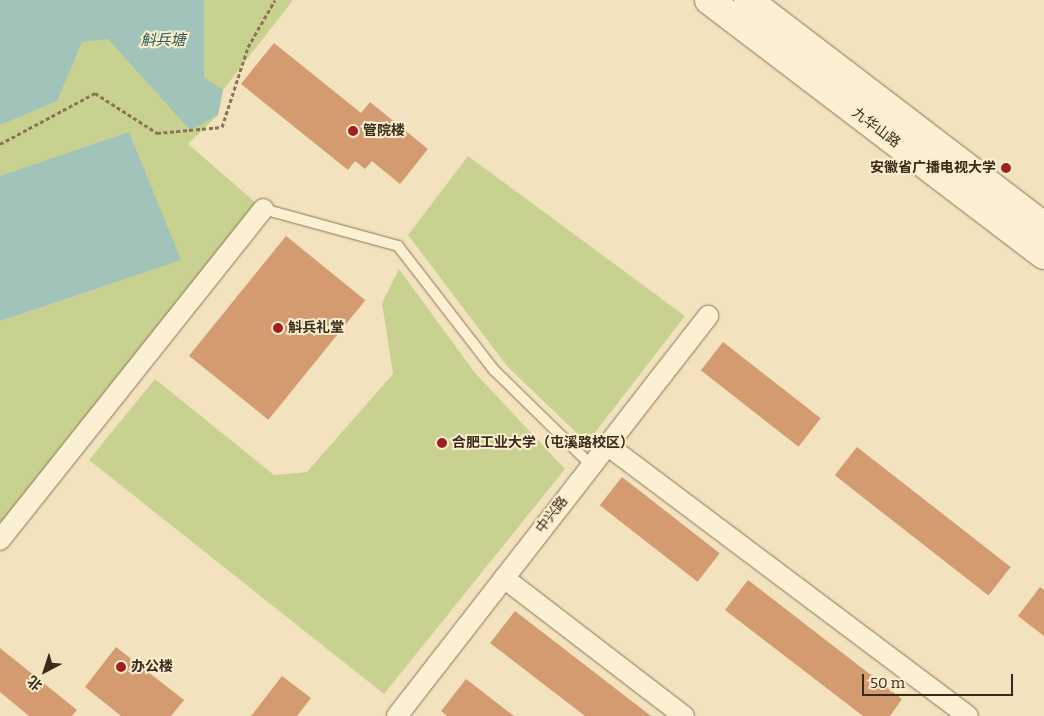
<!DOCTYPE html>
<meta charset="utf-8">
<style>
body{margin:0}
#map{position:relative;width:1044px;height:716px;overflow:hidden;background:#f2e3be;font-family:Bitter,"Noto Sans SC",serif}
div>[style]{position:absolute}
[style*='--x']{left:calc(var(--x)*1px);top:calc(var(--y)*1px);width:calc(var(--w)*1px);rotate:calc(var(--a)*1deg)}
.green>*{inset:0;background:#c9d191}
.water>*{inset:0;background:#a2c3ba}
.building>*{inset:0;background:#d49a70;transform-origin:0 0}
.path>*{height:3px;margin-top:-1.5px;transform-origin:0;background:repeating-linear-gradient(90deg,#8c7355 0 4px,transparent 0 6.5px)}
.roads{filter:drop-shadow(0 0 1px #8c7355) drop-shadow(0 0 1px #8c7355)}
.lane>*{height:10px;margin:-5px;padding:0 5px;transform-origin:5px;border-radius:5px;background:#fcf0d2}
.street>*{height:20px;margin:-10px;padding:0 10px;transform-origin:10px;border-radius:10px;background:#fcf0d2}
.secondary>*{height:28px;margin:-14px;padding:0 14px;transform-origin:14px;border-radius:14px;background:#fcf0d2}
.dots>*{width:14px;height:14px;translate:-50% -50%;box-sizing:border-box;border:2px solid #f9edce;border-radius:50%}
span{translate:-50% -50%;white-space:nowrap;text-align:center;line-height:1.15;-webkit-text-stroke:4px #f9edce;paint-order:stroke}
.street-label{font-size:14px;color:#3a2a1b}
.poi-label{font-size:14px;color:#3a2a1b;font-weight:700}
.left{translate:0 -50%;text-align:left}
.right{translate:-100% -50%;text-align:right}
.water-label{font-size:15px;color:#295c59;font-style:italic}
.north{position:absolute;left:20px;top:646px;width:50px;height:50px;-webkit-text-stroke:4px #f9edce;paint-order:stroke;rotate:220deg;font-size:14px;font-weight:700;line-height:20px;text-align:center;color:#3a2a1b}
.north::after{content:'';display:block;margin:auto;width:18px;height:22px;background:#3a2a1b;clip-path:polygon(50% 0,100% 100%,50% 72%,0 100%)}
.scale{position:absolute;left:862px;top:674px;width:151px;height:22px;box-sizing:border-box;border:2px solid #3a2a1b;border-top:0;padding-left:6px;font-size:15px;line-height:18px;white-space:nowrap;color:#3a2a1b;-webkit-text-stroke:4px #f9edce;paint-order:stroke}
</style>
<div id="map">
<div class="green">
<div style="clip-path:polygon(0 0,293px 0,223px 90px,218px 115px,188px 144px,263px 209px,0 540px)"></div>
<div style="clip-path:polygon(468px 156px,685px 316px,587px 443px,507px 366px,408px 235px)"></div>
<div style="clip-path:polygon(399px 269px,475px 373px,565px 469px,384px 694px,89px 460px,155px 379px,274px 475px,307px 472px,393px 374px,382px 303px)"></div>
</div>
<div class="water">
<div style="clip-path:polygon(0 0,204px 0,204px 77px,223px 90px,218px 115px,190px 130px,108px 39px,82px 42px,57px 101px,0 125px)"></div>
<div style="clip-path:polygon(129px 132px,181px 260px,0 321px,0 176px)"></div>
</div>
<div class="building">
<div style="clip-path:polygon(274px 43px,361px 113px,370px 102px,428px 149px,400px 184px,372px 161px,365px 169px,355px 161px,348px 170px,241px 84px)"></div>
<div style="left:286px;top:236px;width:102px;height:154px;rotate:39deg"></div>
<div style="left:723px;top:342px;width:124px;height:36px;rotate:38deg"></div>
<div style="left:857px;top:447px;width:195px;height:36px;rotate:38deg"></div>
<div style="left:622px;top:477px;width:124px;height:36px;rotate:38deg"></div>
<div style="clip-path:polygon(748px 580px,902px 699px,890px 716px,863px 716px,725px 610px)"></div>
<div style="clip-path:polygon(1040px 587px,1044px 590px,1044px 636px,1018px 616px)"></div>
<div style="clip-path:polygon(515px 611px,651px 716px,585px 716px,490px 643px)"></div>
<div style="clip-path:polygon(116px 647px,184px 700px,171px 716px,121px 716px,85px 687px)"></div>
<div style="clip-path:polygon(0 648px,77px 710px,72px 716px,29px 716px,0 692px)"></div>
<div style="clip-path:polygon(282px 676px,311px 698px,297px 716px,251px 716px)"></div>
<div style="clip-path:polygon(466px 679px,514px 716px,447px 716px,441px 711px)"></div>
</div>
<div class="path">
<div style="--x:0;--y:144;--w:108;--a:-28.2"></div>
<div style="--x:95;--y:93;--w:74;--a:32.8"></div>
<div style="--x:157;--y:133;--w:65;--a:-5.3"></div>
<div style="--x:222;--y:127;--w:84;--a:-72"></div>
<div style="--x:248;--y:47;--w:54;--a:-60.1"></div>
</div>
<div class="roads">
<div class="lane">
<div style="--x:263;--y:209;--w:140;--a:15.3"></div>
<div style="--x:398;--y:246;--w:157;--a:52.3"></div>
<div style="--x:494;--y:370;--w:136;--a:44.4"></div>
</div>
<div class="street">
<div style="--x:607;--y:445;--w:451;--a:36.9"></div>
<div style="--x:0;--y:540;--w:423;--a:-51.5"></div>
<div style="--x:504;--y:578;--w:227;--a:37.5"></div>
<div style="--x:397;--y:716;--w:507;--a:-52.13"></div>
</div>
<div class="secondary">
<div style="--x:709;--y:0;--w:421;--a:37.3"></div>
<div style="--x:748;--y:0;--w:372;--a:37.4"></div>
</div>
</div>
<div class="dots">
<div style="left:353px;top:131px;background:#a21f1f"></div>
<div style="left:1006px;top:168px;background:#a21f1f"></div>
<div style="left:278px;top:328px;background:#a21f1f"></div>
<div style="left:442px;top:443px;background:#a21f1f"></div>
<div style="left:121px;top:667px;background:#a21f1f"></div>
</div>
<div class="street-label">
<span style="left:876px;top:128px;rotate:37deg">九华山路</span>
<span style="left:552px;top:515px;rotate:-52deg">中兴路</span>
</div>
<div class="poi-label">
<span class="left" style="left:363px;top:131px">管院楼</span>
<span class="right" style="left:996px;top:168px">安徽省广播电视大学</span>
<span class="left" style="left:288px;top:328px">斛兵礼堂</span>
<span class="left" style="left:452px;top:443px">合肥工业大学（屯溪路校区）</span>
<span class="left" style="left:131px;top:667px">办公楼</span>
</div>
<div class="water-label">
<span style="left:163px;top:41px">斛兵塘</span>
</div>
<div class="north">北</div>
<div class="scale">50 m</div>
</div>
